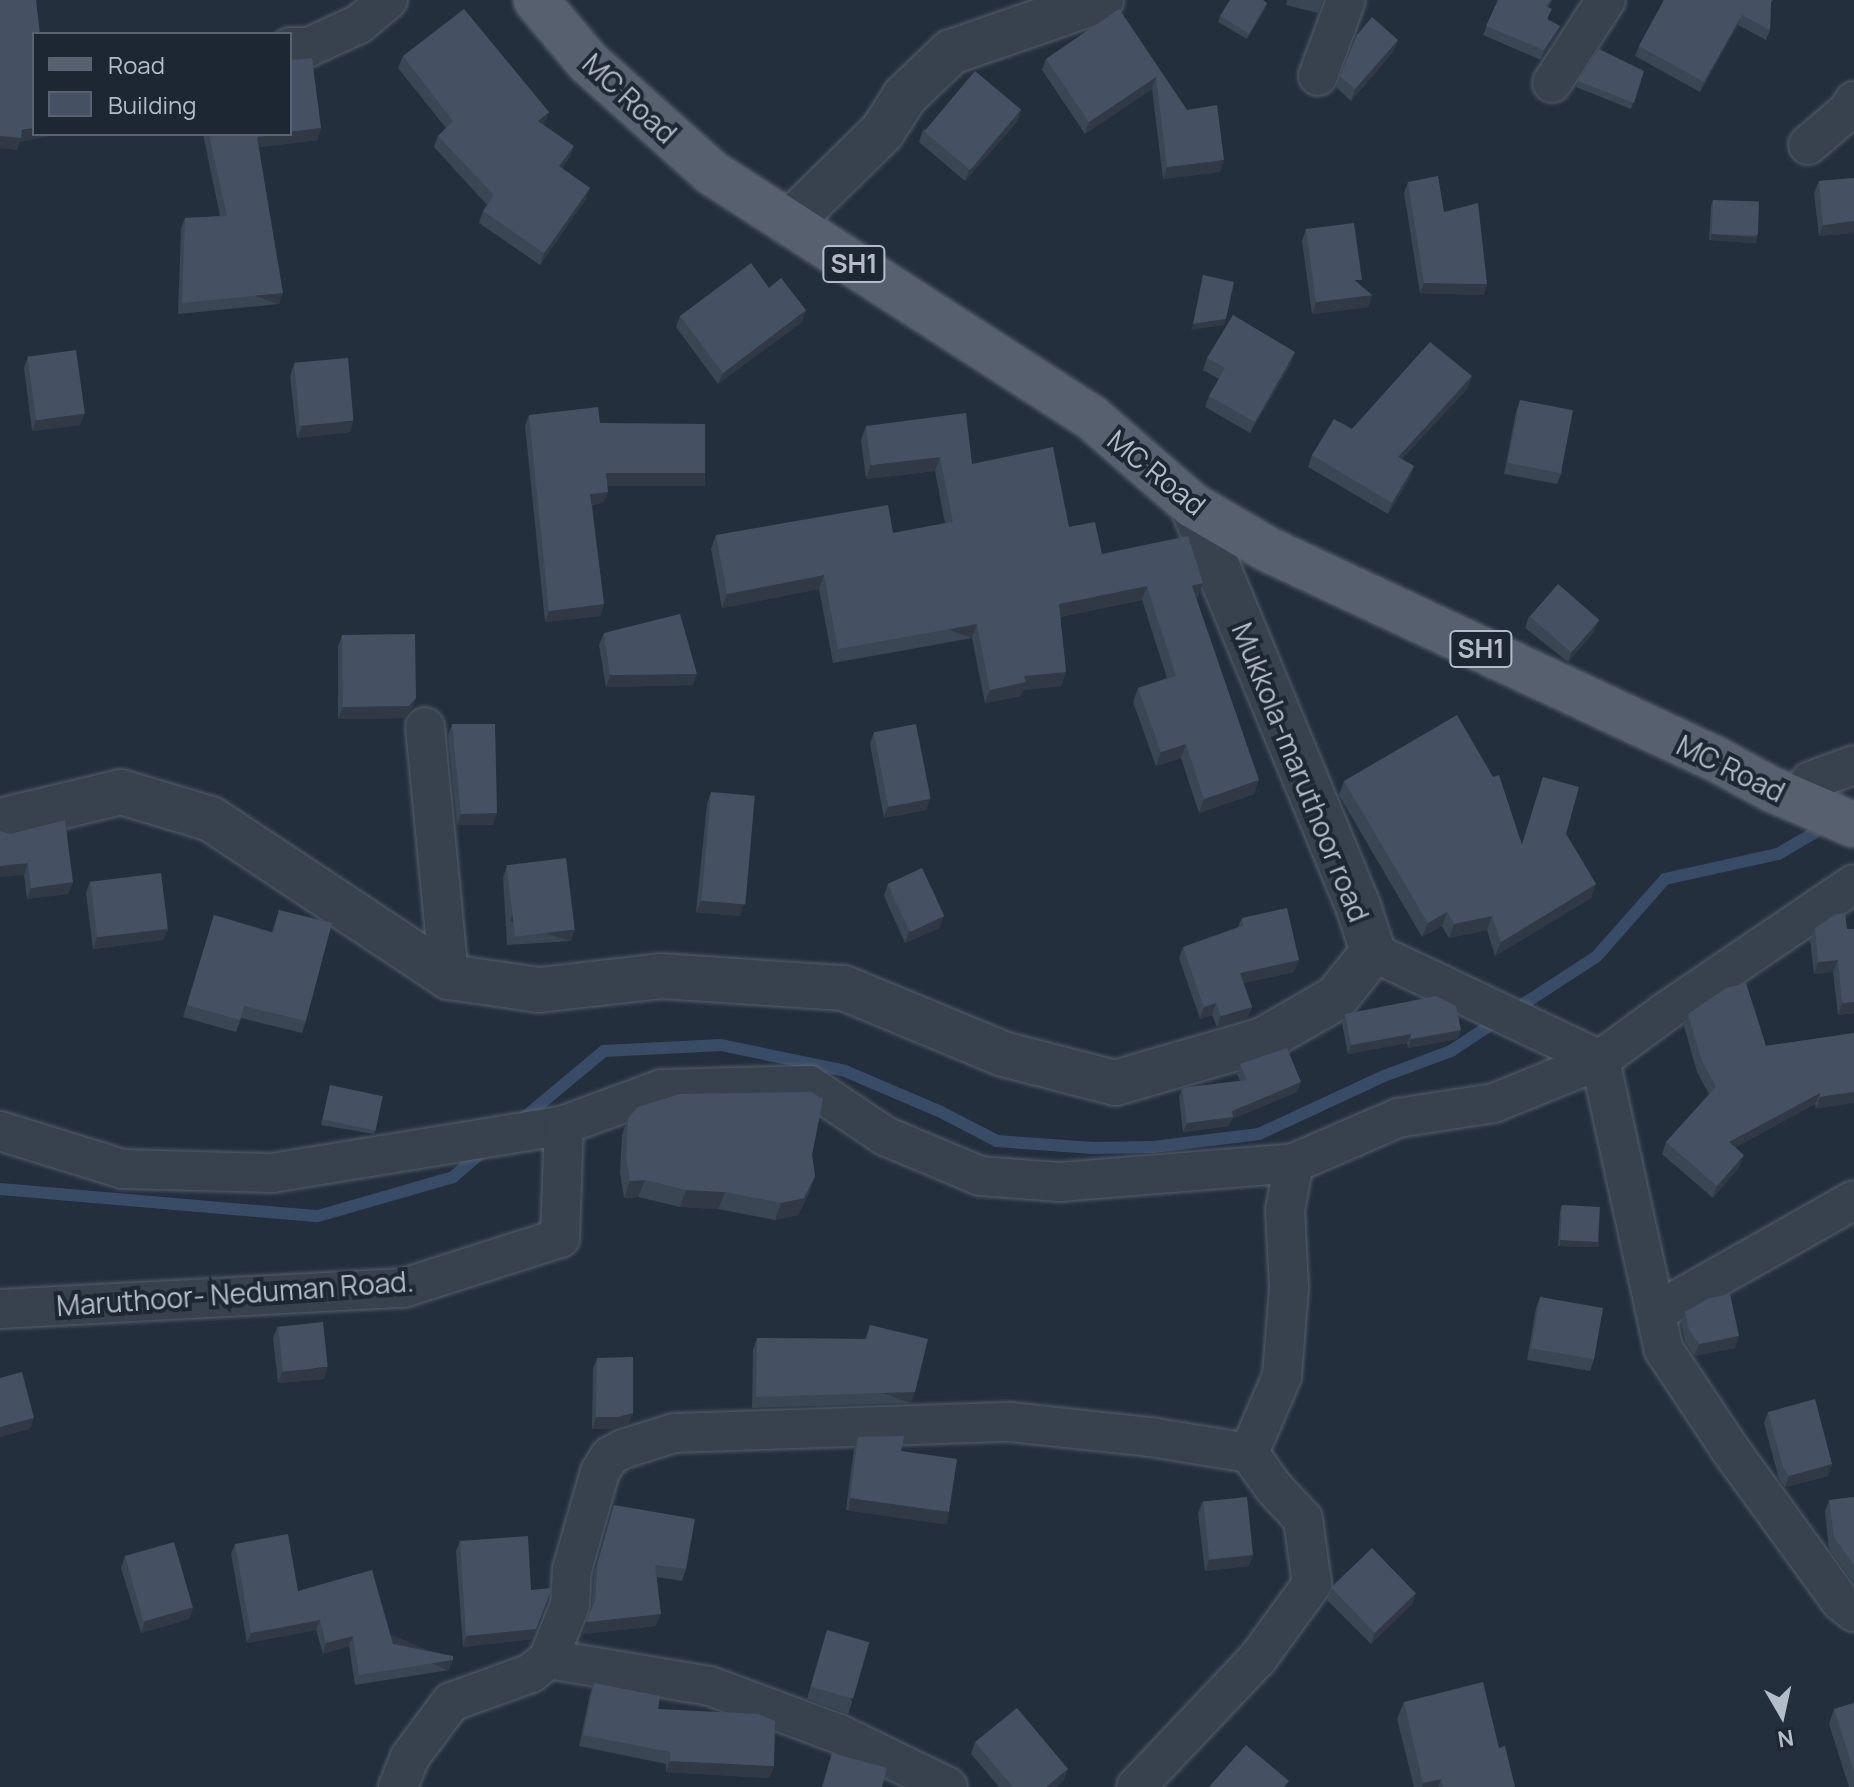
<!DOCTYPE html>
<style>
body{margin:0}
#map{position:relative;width:1854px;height:1787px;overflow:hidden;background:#242f3e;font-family:Manrope,sans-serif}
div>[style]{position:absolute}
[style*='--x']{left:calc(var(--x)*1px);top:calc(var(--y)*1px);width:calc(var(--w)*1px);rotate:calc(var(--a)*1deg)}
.stream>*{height:12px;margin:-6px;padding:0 6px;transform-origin:6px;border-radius:6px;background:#394c67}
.roads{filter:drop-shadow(0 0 2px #565f6c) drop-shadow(0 0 2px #565f6c)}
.minor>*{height:38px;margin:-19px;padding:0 19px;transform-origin:19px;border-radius:19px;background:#38414e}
.tertiary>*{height:44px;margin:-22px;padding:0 22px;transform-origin:22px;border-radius:22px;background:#38414e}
.primary>*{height:44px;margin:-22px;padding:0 22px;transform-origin:22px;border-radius:22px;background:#56606e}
.wall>*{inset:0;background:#3b4654}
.shaded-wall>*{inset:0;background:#303945;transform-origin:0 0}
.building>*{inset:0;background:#455162;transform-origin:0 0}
span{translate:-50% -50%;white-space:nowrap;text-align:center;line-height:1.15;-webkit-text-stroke:8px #1d2633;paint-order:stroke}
.shield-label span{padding:2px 6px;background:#1d2633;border:2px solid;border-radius:6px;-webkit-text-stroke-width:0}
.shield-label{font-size:26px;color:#b4bcc9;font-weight:700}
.street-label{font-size:28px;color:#b4bcc9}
.legend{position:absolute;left:32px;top:32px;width:260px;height:104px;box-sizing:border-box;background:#1d2633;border:2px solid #59626f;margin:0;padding:10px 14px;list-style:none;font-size:24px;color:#b4bcc9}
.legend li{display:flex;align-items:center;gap:16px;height:40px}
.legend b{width:40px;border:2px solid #59626f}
.north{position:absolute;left:1742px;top:1675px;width:80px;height:80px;-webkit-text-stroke:6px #1d2633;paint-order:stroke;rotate:171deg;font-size:22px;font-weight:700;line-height:32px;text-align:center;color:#b4bcc9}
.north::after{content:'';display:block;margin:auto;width:28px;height:36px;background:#b4bcc9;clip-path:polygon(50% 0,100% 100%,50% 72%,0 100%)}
</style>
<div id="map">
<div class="stream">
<div style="--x:1514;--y:1010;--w:98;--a:-32.9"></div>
<div style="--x:1596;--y:957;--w:104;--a:-48.5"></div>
<div style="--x:1665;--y:879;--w:116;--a:-12.5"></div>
<div style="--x:1778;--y:854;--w:56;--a:-30.3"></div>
<div style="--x:520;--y:1121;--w:109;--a:-39.8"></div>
<div style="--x:604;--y:1051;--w:117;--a:-2.9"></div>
<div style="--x:721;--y:1045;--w:127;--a:11.8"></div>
<div style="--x:845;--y:1071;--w:102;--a:23.1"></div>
<div style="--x:939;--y:1111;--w:65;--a:27.3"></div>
<div style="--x:997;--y:1141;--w:96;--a:4.2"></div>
<div style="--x:1093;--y:1148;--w:60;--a:-1"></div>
<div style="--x:1153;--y:1147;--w:107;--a:-7"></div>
<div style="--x:1259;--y:1134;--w:138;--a:-24.9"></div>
<div style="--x:1384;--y:1076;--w:72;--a:-20.5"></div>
<div style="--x:1451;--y:1051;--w:56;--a:-33.4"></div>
<div style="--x:0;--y:1189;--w:319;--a:4.9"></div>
<div style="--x:318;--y:1216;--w:141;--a:-16.1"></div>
<div style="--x:453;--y:1177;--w:45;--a:-40.5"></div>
</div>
<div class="roads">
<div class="minor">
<div style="--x:290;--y:47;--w:19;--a:0"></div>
<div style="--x:309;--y:47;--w:55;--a:-24.7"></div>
<div style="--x:359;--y:24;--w:38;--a:-40"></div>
<div style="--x:1318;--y:76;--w:81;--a:-69.8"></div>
<div style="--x:1552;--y:83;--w:99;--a:-57"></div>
<div style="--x:1808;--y:145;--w:52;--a:-40.4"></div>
<div style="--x:1848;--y:111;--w:12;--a:-59"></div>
<div style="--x:425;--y:727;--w:251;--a:84.5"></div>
<div style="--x:1810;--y:781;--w:47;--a:-20"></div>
<div style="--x:1373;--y:952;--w:251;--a:25.4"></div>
<div style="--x:1600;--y:1060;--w:297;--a:77.6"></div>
<div style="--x:1664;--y:1350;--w:118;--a:56.4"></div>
<div style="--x:1729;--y:1448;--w:189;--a:54"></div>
<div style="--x:1840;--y:1601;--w:18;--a:38"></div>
<div style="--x:0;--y:1131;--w:129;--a:17.2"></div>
<div style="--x:123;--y:1169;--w:149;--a:1.5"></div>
<div style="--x:272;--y:1173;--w:296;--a:-9.3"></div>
<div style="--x:0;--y:1309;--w:404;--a:-3"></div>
<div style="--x:403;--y:1288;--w:165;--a:-17.7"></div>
<div style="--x:560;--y:1238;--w:113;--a:-88"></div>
<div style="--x:564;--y:1125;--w:104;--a:-20.2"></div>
<div style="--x:662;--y:1089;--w:147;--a:-1.6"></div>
<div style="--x:809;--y:1085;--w:92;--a:33.9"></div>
<div style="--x:885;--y:1136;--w:103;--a:22.8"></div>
<div style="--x:980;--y:1176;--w:80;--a:4.3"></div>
<div style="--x:1060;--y:1182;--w:235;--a:-4.6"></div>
<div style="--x:1294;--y:1163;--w:113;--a:-23.4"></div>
<div style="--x:1398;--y:1118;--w:97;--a:-8.9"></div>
<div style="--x:1494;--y:1103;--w:114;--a:-22.1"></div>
<div style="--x:1600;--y:1060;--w:81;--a:-36.4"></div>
<div style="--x:1665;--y:1012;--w:228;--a:-34.1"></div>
<div style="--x:1656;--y:1312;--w:227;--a:-29.5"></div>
<div style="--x:548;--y:1659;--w:164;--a:9.5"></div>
<div style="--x:710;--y:1686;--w:138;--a:20.4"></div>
<div style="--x:839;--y:1734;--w:121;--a:25.9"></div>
<div style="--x:398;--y:1787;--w:32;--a:-68"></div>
<div style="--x:410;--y:1757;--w:69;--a:-53.3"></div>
<div style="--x:451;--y:1702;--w:85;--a:-19.9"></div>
<div style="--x:531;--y:1673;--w:22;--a:-39"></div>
<div style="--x:548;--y:1659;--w:58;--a:-67.8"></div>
<div style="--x:570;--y:1605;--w:35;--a:-87"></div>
<div style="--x:572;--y:1570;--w:102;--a:-74.1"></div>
<div style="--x:600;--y:1472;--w:19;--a:-58"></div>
<div style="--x:610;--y:1456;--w:15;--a:-28"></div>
<div style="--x:623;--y:1449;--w:53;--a:-17.4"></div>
<div style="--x:674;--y:1433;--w:336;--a:-1.9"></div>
<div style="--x:1010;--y:1422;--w:142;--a:6.1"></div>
<div style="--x:1151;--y:1437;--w:99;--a:9.3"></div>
<div style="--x:1136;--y:1787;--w:178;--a:-46.6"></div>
<div style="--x:1258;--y:1658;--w:92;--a:-53.9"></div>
<div style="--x:1312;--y:1584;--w:66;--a:-97.9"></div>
<div style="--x:1303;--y:1519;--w:42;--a:-133.1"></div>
<div style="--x:1274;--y:1488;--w:43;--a:-125.5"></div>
<div style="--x:1249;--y:1453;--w:84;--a:-66.8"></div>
<div style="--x:1282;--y:1376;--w:88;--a:-85.5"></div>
<div style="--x:1289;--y:1288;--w:78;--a:-92.9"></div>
<div style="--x:1285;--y:1210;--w:48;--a:-79.2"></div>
</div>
<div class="tertiary">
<div style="--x:789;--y:223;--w:130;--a:-44.4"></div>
<div style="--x:882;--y:132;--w:43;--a:-57.4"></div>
<div style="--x:905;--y:96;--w:64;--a:-43.7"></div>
<div style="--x:951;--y:52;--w:159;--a:-19.1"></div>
<div style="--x:0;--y:821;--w:124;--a:-13.5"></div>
<div style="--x:121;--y:792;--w:94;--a:16.7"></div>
<div style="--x:211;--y:819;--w:286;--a:33.6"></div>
<div style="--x:449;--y:977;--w:91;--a:8.2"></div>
<div style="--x:539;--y:990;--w:123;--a:-6.5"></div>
<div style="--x:661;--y:976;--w:183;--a:3.8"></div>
<div style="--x:844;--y:988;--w:172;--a:22.5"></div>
<div style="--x:1003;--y:1054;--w:116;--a:14.5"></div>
<div style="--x:1115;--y:1083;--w:154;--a:-16.2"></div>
<div style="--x:1263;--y:1040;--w:84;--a:-29.9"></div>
<div style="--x:1336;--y:998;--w:59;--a:-51.2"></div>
<div style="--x:1373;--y:952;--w:48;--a:-108.1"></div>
<div style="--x:1358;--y:906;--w:434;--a:-112.5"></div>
</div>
<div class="primary">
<div style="--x:536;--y:0;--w:81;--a:50"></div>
<div style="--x:588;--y:62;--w:166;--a:41.8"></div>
<div style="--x:712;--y:173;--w:452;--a:32.8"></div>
<div style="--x:1092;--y:418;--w:133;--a:41"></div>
<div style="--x:1192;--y:505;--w:87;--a:30.4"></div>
<div style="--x:1267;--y:549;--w:491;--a:25.1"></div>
<div style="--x:1712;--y:757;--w:67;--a:28.5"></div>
<div style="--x:1771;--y:789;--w:90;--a:23.4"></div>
</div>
</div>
<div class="wall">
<div style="clip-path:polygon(1287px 0,1323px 0,1318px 13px,1286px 5px)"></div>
<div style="clip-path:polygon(1498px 0,1552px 0,1548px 7px,1548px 20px,1560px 26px,1557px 35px,1541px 60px,1483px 35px)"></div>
<div style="clip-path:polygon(1664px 0,1773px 0,1771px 3px,1770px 30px,1766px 40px,1738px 25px,1700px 92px,1635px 56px,1639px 46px)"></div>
<div style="clip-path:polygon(1267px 3px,1265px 9px,1247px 39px,1218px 22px,1220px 16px)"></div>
<div style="clip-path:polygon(1119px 9px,1187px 110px,1220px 172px,1163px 179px,1152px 89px,1085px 134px,1042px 70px,1046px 59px)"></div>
<div style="clip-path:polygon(1357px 35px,1398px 40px,1393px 52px,1351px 101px,1336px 87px)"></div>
<div style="clip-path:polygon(403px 56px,549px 112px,543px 125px,570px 157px,562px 168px,586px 199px,540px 265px,479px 223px,483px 211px,487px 205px,434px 147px,438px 136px,446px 128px,398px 68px)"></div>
<div style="clip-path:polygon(1644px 71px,1631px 109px,1576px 87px,1578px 81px)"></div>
<div style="clip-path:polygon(1021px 110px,1017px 122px,965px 181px,919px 142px,923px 130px)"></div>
<div style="clip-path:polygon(321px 128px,317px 140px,259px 147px,279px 304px,178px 314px,181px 229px,185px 218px,220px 216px,203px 134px,290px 134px)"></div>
<div style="clip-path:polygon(1854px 178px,1854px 233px,1819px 236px,1814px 193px,1819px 181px)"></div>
<div style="clip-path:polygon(1408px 182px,1444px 212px,1484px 295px,1420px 293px,1404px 193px)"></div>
<div style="clip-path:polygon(1713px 200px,1757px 237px,1755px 243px,1709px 240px,1711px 206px)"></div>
<div style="clip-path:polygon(1306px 229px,1360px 285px,1372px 295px,1368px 307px,1312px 314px,1302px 241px)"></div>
<div style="clip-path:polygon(769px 288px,806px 310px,802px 322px,718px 384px,676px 327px,680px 316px)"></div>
<div style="clip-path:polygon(28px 357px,80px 425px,32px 431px,24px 368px)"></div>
<div style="clip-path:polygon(1207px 358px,1291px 364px,1250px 433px,1205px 407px,1209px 396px,1219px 379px,1203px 370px)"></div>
<div style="clip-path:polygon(294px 364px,350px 432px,297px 438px,290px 376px)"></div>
<div style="clip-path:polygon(1468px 388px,1402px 459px,1414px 466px,1410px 478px,1388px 514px,1308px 467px,1312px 455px,1352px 429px)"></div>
<div style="clip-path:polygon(1520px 400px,1562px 472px,1557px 484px,1504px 474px,1516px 412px)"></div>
<div style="clip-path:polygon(529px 415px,600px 423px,701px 485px,607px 485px,608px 492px,603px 503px,592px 505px,604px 604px,600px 616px,545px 622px,525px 426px)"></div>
<div style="clip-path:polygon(866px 426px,972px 464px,1069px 527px,1102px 554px,1198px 597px,1196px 597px,1254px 794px,1199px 813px,1181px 758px,1156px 766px,1133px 702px,1138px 688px,1167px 678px,1142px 600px,1060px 617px,1066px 672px,1061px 686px,1023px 690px,1021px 696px,985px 703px,972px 638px,833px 663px,819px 589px,722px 608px,711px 549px,716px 535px,893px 533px,945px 523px,935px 471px,866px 479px,861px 440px)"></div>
<div style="clip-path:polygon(1529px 616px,1594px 632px,1568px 662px,1525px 628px)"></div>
<div style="clip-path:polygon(604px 633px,693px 685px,606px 687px,599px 645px)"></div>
<div style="clip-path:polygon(342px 635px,412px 710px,405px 718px,338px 719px,338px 647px)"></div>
<div style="clip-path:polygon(452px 724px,493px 825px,457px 825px,448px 736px)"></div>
<div style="clip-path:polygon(874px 732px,930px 799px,926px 810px,884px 818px,870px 744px)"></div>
<div style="clip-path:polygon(1543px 777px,1566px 834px,1596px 884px,1591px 898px,1495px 956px,1487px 930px,1449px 938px,1442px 926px,1422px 937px,1339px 795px,1344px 781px,1522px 844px)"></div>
<div style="clip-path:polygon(711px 792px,740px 916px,696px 912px,707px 804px)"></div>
<div style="clip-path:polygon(10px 834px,73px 882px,68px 894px,27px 899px,24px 875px)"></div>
<div style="clip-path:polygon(507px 866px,571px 941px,507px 945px,503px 877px)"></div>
<div style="clip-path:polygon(90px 881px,168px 929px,163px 940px,93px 949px,86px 893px)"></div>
<div style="clip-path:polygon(888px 884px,939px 928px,905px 943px,884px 896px)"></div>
<div style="clip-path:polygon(279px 910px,306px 1021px,302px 1033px,241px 1018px,236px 1032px,183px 1017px,214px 915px,272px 932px)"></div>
<div style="clip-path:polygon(1242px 918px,1294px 972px,1243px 983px,1252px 1007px,1247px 1018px,1217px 1027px,1212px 1015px,1200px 1019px,1179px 958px,1183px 947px,1238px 927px)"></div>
<div style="clip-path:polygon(1815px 928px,1854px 929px,1854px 1013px,1838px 1015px,1833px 972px,1814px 974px,1810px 940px)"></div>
<div style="clip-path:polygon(1345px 1014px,1461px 1030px,1457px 1039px,1408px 1048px,1407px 1043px,1348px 1054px,1342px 1023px)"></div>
<div style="clip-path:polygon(1688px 1014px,1766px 1046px,1854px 1033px,1816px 1109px,1815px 1104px,1736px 1147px,1740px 1166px,1713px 1198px,1662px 1154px,1666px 1142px,1709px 1094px,1697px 1072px,1684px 1026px)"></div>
<div style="clip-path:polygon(1240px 1064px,1297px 1092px,1232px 1119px,1229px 1126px,1183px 1132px,1179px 1097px,1182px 1088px,1240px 1081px,1237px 1074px)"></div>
<div style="clip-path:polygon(330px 1085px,376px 1128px,374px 1134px,321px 1125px)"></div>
<div style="clip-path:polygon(628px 1118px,812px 1155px,815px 1176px,809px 1193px,798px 1215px,775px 1220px,718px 1209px,680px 1207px,638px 1197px,624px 1198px,620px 1173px,622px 1135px)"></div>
<div style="clip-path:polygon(1562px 1205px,1599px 1241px,1597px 1247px,1558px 1246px,1560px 1211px)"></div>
<div style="clip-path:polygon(1540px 1297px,1594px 1359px,1590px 1371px,1527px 1360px,1536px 1308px)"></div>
<div style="clip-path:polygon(1685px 1312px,1735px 1348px,1694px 1356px,1685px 1341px,1681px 1323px)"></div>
<div style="clip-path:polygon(870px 1325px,911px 1403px,752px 1408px,753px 1350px,757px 1338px,865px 1339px)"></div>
<div style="clip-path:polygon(278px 1326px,324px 1379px,278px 1383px,273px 1338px)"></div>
<div style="clip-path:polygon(597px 1358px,629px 1424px,614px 1429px,592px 1429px,593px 1369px)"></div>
<div style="clip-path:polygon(1768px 1412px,1832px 1464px,1828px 1476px,1785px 1487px,1779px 1479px,1764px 1423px)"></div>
<div style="clip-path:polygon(858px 1437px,901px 1451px,945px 1524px,846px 1510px,854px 1449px)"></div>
<div style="clip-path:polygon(1854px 1497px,1854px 1583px,1829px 1549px,1825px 1512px,1829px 1500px)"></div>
<div style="clip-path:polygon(1203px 1501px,1253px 1555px,1249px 1566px,1205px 1571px,1198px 1513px)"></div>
<div style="clip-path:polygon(614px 1505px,686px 1569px,682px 1581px,657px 1577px,656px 1626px,582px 1634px,591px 1611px,594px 1574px)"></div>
<div style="clip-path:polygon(460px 1541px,532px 1639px,463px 1647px,456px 1551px)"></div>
<div style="clip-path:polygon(235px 1544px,298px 1591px,393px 1644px,449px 1670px,355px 1685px,349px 1646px,323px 1654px,316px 1630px,247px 1643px,231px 1554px)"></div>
<div style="clip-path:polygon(125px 1556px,193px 1607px,189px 1619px,141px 1633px,121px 1568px)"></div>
<div style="clip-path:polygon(1332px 1589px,1416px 1593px,1412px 1604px,1371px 1644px,1327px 1600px)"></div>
<div style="clip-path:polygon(827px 1630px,852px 1702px,848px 1714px,807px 1699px)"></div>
<div style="clip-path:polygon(594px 1683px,658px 1709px,774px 1766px,769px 1778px,666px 1772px,666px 1764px,579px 1746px,590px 1694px)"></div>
<div style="clip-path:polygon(1404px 1702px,1499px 1748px,1515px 1787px,1414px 1787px,1397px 1719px)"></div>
<div style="clip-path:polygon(1854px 1703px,1854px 1787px,1849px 1787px,1829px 1724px,1834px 1709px)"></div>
<div style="clip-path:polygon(975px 1742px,1064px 1780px,1056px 1787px,999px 1787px,971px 1754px)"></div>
</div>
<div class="shaded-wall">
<div style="clip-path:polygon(1267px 3px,1265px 9px,1247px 39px,1249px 34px)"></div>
<div style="clip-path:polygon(1742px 15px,1738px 25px,1700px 92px,1704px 82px)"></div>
<div style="clip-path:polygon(1560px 26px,1557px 35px,1541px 60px,1544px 50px)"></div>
<div style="clip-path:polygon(1398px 40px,1393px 52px,1351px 101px,1355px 89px)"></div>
<div style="clip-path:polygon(1156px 77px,1152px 89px,1085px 134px,1089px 122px)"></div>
<div style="clip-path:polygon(1021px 110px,1017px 122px,965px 181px,969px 170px)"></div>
<div style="clip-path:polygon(549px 112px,544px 124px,534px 133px,538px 121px)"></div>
<div style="clip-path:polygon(34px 128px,34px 134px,60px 134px,20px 142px,17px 150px,0 148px,0 136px)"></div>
<div style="clip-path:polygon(321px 128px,317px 140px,253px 148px,257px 137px,290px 134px,290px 132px)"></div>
<div style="clip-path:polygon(574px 146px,570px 157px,555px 178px,559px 166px)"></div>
<div style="clip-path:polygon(1224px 160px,1220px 172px,1163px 179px,1167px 167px)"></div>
<div style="clip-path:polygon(590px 188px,586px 199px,540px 265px,544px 253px)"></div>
<div style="clip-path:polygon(1854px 221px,1854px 233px,1819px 236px,1823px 225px)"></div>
<div style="left:1711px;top:234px;width:46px;height:6px;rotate:4deg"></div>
<div style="clip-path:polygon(1424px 283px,1487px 284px,1484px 295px,1420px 293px)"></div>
<div style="left:283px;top:293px;width:12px;height:101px;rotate:110deg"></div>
<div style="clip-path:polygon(1372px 295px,1368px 307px,1312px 314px,1316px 302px)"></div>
<div style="clip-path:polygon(806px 310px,802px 322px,718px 384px,723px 373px)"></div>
<div style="clip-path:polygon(1226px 319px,1224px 325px,1191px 330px,1193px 324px)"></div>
<div style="clip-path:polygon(1295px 352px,1291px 364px,1250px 433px,1255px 422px)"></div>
<div style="clip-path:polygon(1472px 376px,1468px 388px,1394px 468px,1398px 457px)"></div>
<div style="clip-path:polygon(85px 413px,80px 425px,32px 431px,36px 420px)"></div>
<div style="clip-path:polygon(354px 421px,350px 432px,297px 438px,302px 426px)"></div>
<div style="clip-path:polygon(940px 457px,935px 471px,866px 479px,871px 465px)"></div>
<div style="clip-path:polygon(1414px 466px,1410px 478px,1388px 514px,1392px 503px)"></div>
<div style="left:606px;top:473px;width:99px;height:13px"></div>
<div style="clip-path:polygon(608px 492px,603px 503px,586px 505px,590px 494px)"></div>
<div style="clip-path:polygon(824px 575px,819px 589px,722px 608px,727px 594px)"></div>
<div style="clip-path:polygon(1203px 583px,1198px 597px,1187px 600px,1192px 586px)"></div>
<div style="clip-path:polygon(1147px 586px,1142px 600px,1054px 618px,1059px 604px)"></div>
<div style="clip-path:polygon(604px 604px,600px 616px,545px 622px,549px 611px)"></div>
<div style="clip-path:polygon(1599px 620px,1594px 632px,1568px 662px,1572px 650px)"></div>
<div style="left:977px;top:624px;width:15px;height:141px;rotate:110deg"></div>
<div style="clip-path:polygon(1066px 672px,1061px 686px,1023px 690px,1021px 696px,985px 703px,990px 690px,1024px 676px)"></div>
<div style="clip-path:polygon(697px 674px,693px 685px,606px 687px,610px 675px)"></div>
<div style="clip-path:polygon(416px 698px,412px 710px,405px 718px,338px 719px,343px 707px)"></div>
<div style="clip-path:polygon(1186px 744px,1181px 758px,1156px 766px,1161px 752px)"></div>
<div style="clip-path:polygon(1259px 780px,1254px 794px,1199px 813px,1204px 799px)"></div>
<div style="clip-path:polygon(930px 799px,926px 810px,884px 818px,888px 807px)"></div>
<div style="clip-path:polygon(497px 813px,493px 825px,457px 825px,461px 814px)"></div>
<div style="clip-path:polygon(28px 863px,24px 875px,0 877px,0 866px)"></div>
<div style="clip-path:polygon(73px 882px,68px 894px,27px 899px,31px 888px)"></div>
<div style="clip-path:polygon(1596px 884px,1591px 898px,1495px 956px,1501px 942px)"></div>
<div style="clip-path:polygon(701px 901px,744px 904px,740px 916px,696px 912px)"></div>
<div style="clip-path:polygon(1447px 912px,1442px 926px,1422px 937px,1428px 923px)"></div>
<div style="clip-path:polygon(944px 916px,939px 928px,905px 943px,909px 931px)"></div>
<div style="clip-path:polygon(1492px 916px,1487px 930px,1449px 938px,1454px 924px)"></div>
<div style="clip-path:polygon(168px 929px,163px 940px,93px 949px,97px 937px)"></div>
<div style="left:575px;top:929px;width:13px;height:64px;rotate:108deg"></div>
<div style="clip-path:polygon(1299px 960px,1294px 972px,1236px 985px,1240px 973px)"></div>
<div style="clip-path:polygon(1838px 960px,1833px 972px,1814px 974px,1818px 962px)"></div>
<div style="clip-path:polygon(1854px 1002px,1854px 1013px,1838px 1015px,1842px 1003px)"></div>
<div style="clip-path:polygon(1216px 1003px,1212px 1015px,1200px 1019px,1204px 1007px)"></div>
<div style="clip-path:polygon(1252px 1007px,1247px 1018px,1217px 1027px,1221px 1016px)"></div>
<div style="clip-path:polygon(1461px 1030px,1457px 1039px,1408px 1048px,1411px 1039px)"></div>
<div style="clip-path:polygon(1411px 1034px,1407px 1043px,1348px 1054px,1351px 1045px)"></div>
<div style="clip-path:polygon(1301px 1082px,1297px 1092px,1232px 1119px,1229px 1126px,1183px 1132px,1187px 1123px,1232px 1111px)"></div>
<div style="clip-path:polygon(1854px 1092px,1854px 1103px,1816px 1109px,1820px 1097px)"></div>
<div style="clip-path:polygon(1820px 1093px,1815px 1104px,1725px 1153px,1729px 1142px)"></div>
<div style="clip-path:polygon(1744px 1155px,1740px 1166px,1713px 1198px,1717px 1186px)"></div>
<div style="clip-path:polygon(815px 1176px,809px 1193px,798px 1215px,775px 1220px,781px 1203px)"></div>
<div style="clip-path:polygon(645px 1180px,638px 1197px,624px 1198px,630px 1181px)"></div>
<div style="clip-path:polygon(686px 1190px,725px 1192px,718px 1209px,680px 1207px)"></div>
<div style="left:1560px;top:1240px;width:39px;height:6px;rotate:1deg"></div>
<div style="clip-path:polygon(1739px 1336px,1735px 1348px,1694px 1356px,1699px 1344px)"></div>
<div style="clip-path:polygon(328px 1367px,324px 1379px,278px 1383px,282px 1372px)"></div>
<div style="left:915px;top:1392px;width:12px;height:159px;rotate:110deg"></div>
<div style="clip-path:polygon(633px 1413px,629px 1424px,614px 1429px,592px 1429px,596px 1417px)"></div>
<div style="clip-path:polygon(34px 1418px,30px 1429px,0 1437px,0 1427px)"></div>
<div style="clip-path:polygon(1832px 1464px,1828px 1476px,1785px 1487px,1789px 1476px)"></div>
<div style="left:850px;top:1498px;width:100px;height:13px;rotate:8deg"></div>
<div style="clip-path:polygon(1253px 1555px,1249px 1566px,1205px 1571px,1209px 1560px)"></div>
<div style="clip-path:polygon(552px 1588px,532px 1639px,463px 1647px,466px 1636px)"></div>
<div style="clip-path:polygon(1416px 1593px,1412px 1604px,1371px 1644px,1375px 1632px)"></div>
<div style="clip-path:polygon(193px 1607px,189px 1619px,141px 1633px,145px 1621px)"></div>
<div style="clip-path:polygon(661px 1614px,656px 1626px,582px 1634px,586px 1622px)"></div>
<div style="clip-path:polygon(320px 1620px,316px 1630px,247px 1643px,251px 1633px)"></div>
<div style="clip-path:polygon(353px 1636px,349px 1646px,323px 1654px,326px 1643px)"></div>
<div style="left:453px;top:1660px;width:11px;height:95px;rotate:112deg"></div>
<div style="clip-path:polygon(670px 1761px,774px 1766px,769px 1778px,666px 1772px)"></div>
<div style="clip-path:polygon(1068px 1769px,1064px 1780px,1056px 1787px,1046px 1787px)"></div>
<div style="clip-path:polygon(1441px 1779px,1438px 1787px,1422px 1787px,1423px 1783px)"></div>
</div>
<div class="building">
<div style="clip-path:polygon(0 0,36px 0,40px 34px,34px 34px,34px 128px,22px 130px,21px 138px,0 136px)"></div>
<div style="clip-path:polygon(1230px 0,1263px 0,1267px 3px,1249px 34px,1220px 16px)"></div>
<div style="clip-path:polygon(1498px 0,1550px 0,1546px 6px,1552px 9px,1547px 19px,1560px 26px,1544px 50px,1486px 26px)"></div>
<div style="clip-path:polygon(1664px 0,1771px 0,1770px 30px,1742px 15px,1704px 82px,1639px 46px)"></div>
<div style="clip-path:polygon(464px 9px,549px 112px,538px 121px,574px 146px,559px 166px,590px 188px,544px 253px,483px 211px,494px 195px,438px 136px,453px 121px,403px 56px)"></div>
<div style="clip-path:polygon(1119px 9px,1187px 110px,1217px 105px,1224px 160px,1167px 167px,1156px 77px,1089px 122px,1046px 59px)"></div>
<div style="clip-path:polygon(1372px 17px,1398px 40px,1355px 89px,1340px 76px,1357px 35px)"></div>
<div style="clip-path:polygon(1599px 49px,1644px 71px,1634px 103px,1578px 81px)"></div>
<div style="clip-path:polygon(312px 58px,321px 128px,290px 132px,290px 60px)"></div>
<div style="left:975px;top:71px;width:60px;height:79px;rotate:40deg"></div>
<div style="clip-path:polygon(209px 134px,278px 134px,257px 137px,283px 293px,182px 303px,185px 218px,227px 216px)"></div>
<div style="clip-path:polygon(1438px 176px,1444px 212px,1478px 203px,1487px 284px,1424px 283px,1408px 182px)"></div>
<div style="clip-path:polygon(1854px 178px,1854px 221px,1823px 225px,1819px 181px)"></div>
<div style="left:1713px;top:200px;width:46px;height:34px;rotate:2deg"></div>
<div style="clip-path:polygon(1354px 223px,1362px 280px,1354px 280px,1372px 295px,1316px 302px,1306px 229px)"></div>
<div style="clip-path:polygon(751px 263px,769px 288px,781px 278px,806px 310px,723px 373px,680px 316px)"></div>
<div style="clip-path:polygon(1203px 275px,1234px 282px,1226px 319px,1193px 324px)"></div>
<div style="clip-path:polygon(1233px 315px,1295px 352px,1255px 422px,1209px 396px,1225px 368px,1207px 358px)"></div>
<div style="clip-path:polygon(1430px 342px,1472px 376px,1398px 457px,1414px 466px,1392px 503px,1312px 455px,1334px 419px,1352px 429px)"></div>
<div style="left:76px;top:350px;width:64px;height:49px;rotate:82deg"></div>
<div style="left:348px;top:358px;width:63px;height:54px;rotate:85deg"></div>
<div style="left:1520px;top:400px;width:54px;height:64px;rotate:11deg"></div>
<div style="clip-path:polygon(598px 407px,600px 423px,705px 424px,705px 473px,606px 473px,608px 492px,590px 494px,604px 604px,549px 611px,529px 415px)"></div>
<div style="clip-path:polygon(966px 413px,972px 464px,1053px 447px,1069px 527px,1095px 522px,1102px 554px,1188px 536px,1203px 583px,1192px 586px,1259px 780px,1204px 799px,1186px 744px,1161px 752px,1138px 688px,1176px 676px,1147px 586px,1059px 604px,1066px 672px,1024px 676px,1026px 682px,990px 690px,977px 624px,838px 649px,824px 575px,727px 594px,716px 535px,888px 505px,893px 533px,953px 522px,940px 457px,871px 465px,866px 426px)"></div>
<div style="left:1558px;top:584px;width:55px;height:43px;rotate:41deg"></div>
<div style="clip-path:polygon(680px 614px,697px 674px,610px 675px,604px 633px)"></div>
<div style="clip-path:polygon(415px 634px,416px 698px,409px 706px,343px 707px,342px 635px)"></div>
<div style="clip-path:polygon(1457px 715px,1493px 777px,1499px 775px,1522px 845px,1543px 777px,1579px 787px,1566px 834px,1596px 884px,1501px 942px,1492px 916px,1454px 924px,1447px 912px,1428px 923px,1344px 781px)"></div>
<div style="clip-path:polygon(452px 724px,495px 724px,497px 813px,461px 814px)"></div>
<div style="left:916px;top:724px;width:76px;height:43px;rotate:79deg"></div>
<div style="left:711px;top:792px;width:44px;height:109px;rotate:5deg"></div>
<div style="clip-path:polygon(65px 820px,73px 882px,31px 888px,28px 863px,0 866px,0 831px,10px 834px)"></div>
<div style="left:566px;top:858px;width:72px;height:60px;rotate:83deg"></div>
<div style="left:922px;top:868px;width:53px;height:38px;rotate:65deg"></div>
<div style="left:161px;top:873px;width:56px;height:71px;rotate:83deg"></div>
<div style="clip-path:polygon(1287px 908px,1299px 960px,1240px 973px,1252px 1007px,1221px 1016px,1216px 1003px,1204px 1007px,1183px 947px,1243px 926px,1242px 918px)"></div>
<div style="clip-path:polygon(279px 910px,332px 923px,306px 1021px,244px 1006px,240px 1020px,187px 1005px,214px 915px,273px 933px)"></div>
<div style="clip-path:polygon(1845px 913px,1847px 929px,1854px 929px,1854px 1002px,1842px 1003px,1838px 960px,1818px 962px,1815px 928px,1836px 914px)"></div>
<div style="clip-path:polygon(1746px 983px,1766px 1046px,1854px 1033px,1854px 1092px,1820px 1097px,1820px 1093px,1729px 1142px,1744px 1155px,1717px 1186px,1666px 1142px,1716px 1087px,1702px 1061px,1688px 1014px,1726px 988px)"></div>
<div style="clip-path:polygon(1436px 996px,1456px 1006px,1461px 1030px,1411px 1039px,1411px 1034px,1351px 1045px,1345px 1014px)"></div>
<div style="clip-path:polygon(1287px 1048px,1301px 1082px,1232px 1111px,1233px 1117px,1187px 1123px,1182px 1088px,1247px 1080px,1240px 1064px)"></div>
<div style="left:330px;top:1085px;width:54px;height:35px;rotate:12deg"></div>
<div style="clip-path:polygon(811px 1092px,823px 1099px,812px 1155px,815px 1176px,804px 1198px,781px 1203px,725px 1192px,686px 1190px,645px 1180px,630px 1181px,626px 1156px,628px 1118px,638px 1107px,680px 1094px)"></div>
<div style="left:1562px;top:1205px;width:38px;height:35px;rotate:3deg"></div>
<div style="clip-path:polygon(1730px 1294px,1739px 1336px,1699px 1344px,1689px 1330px,1685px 1312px,1709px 1298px)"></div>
<div style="left:1540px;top:1297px;width:64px;height:52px;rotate:10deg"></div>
<div style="left:323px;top:1322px;width:45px;height:45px;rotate:84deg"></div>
<div style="clip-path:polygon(870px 1325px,928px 1339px,915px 1392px,756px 1397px,757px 1338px,867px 1339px)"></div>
<div style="clip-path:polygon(633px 1357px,633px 1413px,618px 1417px,596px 1417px,597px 1358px)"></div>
<div style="clip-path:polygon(22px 1372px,34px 1418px,0 1427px,0 1378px)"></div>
<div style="clip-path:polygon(1815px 1399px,1832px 1464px,1789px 1476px,1783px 1467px,1768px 1412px)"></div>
<div style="clip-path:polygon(904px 1436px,901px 1451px,957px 1459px,949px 1512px,850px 1498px,858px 1437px)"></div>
<div style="left:1247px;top:1497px;width:58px;height:44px;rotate:84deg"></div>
<div style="clip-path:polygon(1854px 1497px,1854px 1565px,1834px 1537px,1829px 1500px)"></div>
<div style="clip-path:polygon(614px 1505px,695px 1519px,686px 1569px,655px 1565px,661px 1614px,586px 1622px,595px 1601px,598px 1562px)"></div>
<div style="clip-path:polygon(288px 1534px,298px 1591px,372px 1570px,393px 1644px,453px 1656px,453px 1660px,359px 1675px,353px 1636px,326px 1643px,320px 1620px,251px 1633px,235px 1544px)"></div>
<div style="clip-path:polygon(528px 1536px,531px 1590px,552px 1588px,536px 1629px,466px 1636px,460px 1541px)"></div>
<div style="left:174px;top:1542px;width:68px;height:51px;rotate:74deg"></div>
<div style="left:1372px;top:1548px;width:63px;height:57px;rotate:46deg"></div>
<div style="left:827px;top:1630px;width:44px;height:59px;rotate:16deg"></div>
<div style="clip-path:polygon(1483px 1682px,1499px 1748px,1505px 1746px,1515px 1787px,1443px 1787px,1441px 1779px,1423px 1783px,1404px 1702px)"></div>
<div style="clip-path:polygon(594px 1683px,660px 1696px,658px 1709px,758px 1714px,775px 1721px,774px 1766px,670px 1761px,670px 1752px,583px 1735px)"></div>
<div style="clip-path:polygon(1854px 1703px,1854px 1772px,1834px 1709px)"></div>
<div style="clip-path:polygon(1017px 1708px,1068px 1769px,1046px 1787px,1013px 1787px,975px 1742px)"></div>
<div style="clip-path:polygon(1246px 1745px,1289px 1781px,1284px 1787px,1209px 1787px)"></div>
<div style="clip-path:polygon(832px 1753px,887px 1768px,882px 1787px,822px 1787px)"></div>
</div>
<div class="shield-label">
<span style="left:854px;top:264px">SH1</span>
<span style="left:1481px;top:649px">SH1</span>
</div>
<div class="street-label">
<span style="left:630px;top:98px;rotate:43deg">MC Road</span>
<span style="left:1157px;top:472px;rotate:39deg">MC Road</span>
<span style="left:1731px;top:768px;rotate:26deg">MC Road</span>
<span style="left:1301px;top:772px;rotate:68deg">Mukkola-maruthoor road</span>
<span style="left:235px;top:1293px;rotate:-4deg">Maruthoor- Neduman Road.</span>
</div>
<ul class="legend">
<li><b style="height:10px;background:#56606e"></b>Road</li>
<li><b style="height:22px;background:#455162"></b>Building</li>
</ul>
<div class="north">N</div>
</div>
